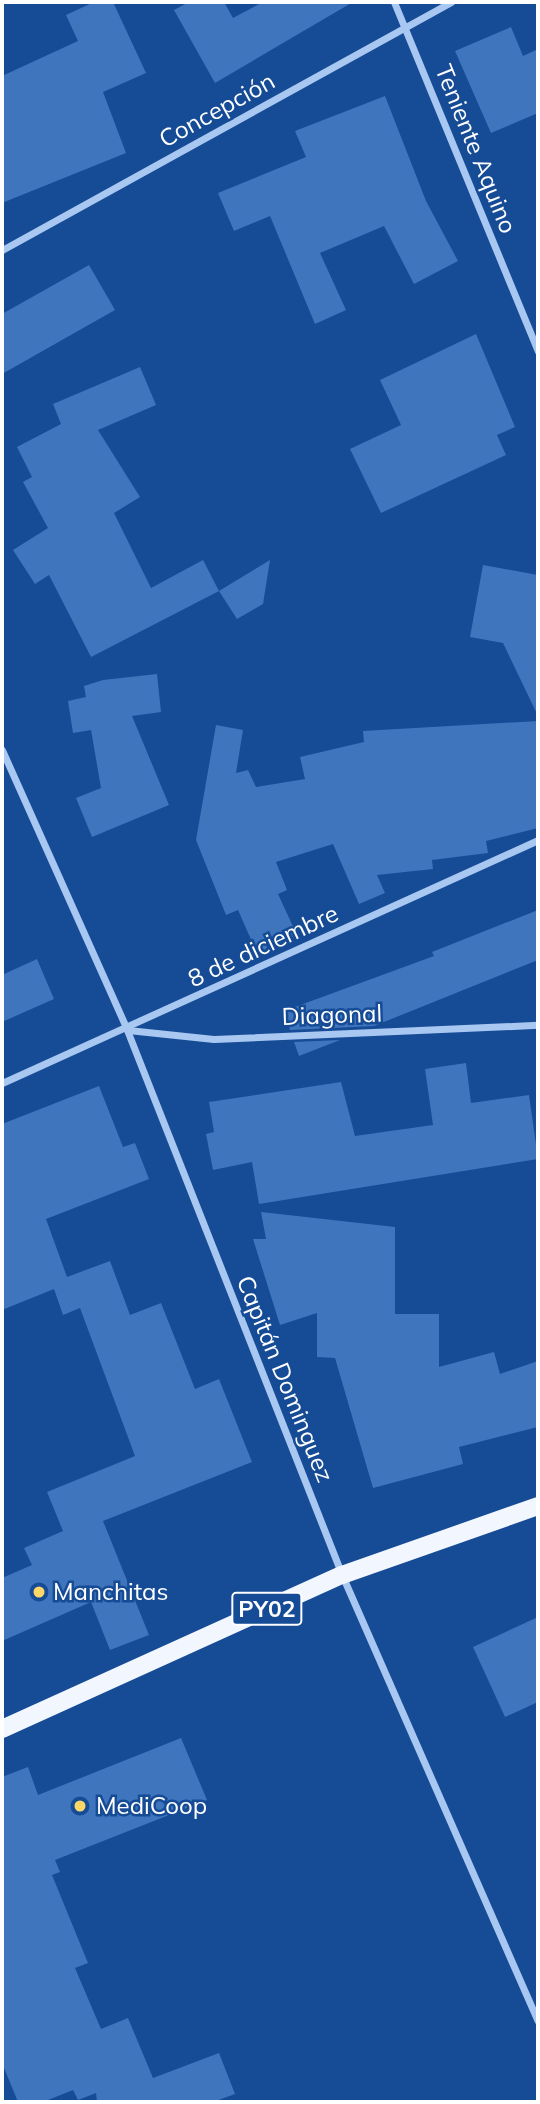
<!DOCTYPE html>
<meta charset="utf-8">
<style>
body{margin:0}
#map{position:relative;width:540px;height:2104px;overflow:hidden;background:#164b96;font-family:Mulish,sans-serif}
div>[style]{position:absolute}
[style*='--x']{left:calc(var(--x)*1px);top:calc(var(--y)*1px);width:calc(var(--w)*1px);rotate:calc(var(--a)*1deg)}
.building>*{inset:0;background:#3f75bd}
.street>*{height:7px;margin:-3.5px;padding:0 3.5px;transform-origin:3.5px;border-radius:3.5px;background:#a8c7f1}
.primary>*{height:18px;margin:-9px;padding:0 9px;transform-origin:9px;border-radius:9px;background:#f2f7ff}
.dots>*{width:19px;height:19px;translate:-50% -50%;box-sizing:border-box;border:4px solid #164b96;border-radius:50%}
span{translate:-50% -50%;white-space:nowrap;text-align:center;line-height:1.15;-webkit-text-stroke:5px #164b96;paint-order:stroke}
.shield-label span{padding:2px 5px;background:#164b96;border:2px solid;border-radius:5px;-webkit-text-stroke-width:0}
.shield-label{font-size:23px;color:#fff;font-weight:700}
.street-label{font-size:24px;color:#fff}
.poi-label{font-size:24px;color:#fff}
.left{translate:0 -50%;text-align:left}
.frame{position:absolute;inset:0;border:4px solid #fff;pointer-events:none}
</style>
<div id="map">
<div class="building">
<div style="clip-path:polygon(94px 2px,113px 2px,146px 73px,103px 92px,126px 153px,2px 203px,2px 76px,78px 41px,66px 15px)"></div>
<div style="clip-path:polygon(189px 2px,224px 2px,233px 18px,263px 2px,353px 2px,215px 83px,174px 10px)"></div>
<div style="clip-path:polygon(511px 27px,523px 56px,538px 49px,538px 113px,491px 133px,455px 51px)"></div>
<div style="clip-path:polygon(385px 96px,426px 201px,458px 261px,414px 284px,384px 226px,320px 253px,346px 310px,315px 324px,270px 216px,234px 231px,218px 193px,306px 157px,295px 131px)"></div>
<div style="clip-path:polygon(89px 265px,115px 310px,2px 374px,2px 314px)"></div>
<div style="clip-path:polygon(476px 334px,515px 427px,497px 435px,506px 455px,381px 513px,350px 449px,401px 425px,380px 380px)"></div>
<div style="clip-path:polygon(140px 367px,156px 405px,98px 430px,140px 497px,114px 513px,151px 588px,203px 560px,219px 591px,91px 657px,49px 575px,35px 584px,13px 550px,48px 528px,23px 482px,32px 477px,17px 447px,61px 424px,53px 404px)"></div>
<div style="clip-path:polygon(270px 560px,263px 604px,237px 619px,219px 591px)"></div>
<div style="clip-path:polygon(483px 565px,538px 575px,538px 716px,503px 643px,470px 637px)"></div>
<div style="clip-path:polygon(157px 674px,161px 712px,132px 716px,169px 805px,92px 837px,76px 798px,101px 788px,91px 730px,73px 733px,68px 701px,86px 697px,84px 686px,103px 680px)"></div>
<div style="clip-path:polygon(538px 721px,538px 828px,486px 841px,488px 853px,432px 860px,433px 869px,377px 875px,385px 893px,359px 904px,333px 844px,276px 862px,287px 890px,278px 894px,297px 935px,257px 953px,238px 910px,226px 915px,196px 840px,216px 725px,243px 730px,236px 773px,248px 770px,256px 787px,305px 779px,300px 757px,364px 742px,363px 731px)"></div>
<div style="clip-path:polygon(538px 910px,538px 960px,374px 1026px,290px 1030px,284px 1011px,434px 956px,432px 952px)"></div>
<div style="clip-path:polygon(37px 959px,54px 999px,2px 1022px,2px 975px)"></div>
<div style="clip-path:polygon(340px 1040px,299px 1056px,294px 1042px)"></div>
<div style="clip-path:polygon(466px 1063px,471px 1103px,529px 1095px,538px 1159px,259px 1204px,252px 1162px,213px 1170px,206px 1134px,214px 1132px,209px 1102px,341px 1082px,355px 1136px,433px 1125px,425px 1069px)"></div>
<div style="clip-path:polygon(99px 1086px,123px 1147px,135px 1143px,149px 1179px,46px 1219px,67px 1277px,110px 1261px,130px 1315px,161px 1303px,195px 1389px,219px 1379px,252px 1462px,103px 1521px,149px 1635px,110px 1650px,91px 1602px,2px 1641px,2px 1578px,32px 1565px,24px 1548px,63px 1531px,47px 1492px,135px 1456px,80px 1308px,63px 1315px,54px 1289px,2px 1310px,2px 1124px)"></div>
<div style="clip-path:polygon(261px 1212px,395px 1227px,395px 1314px,439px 1314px,439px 1367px,494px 1352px,500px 1374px,538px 1361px,538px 1427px,459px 1447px,463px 1464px,373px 1488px,335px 1358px,317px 1357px,317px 1313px,280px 1325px,253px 1239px,266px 1239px)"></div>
<div style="clip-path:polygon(538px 1617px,538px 1702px,505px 1717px,473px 1647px)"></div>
<div style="clip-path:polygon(181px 1738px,207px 1800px,55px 1860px,60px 1872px,52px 1875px,88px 1963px,75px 1968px,101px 2029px,128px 2018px,153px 2078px,219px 2053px,235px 2094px,213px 2102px,97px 2102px,96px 2093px,78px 2100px,73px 2090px,43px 2102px,18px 2102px,2px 2063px,2px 1777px,28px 1767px,38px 1795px)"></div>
</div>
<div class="street">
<div style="--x:394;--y:2;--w:378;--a:67.6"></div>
<div style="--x:2;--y:250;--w:513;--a:-28.91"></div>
<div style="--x:2;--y:750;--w:307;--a:65.9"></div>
<div style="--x:127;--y:1030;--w:586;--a:68.47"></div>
<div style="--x:342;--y:1575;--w:487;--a:66.3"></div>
<div style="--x:128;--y:1030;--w:86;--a:6"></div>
<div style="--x:214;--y:1039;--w:324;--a:-2.5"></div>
<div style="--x:2;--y:1083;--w:589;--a:-24.39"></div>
</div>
<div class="primary">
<div style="--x:2;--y:1729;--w:373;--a:-24.4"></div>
<div style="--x:342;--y:1575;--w:208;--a:-19.4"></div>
</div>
<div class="dots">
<div style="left:39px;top:1592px;background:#ffd768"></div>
<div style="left:80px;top:1806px;background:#ffd768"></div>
</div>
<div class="shield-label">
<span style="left:267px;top:1609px">PY02</span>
</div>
<div class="street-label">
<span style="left:217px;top:110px;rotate:-29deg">Concepción</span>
<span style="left:476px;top:149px;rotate:68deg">Teniente Aquino</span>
<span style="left:263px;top:946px;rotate:-25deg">8 de diciembre</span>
<span style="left:332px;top:1015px;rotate:-2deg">Diagonal</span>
<span style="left:285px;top:1379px;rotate:68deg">Capitán Dominguez</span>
</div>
<div class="poi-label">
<span class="left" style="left:53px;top:1592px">Manchitas</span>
<span class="left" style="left:96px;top:1806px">MediCoop</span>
</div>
<div class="frame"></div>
</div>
